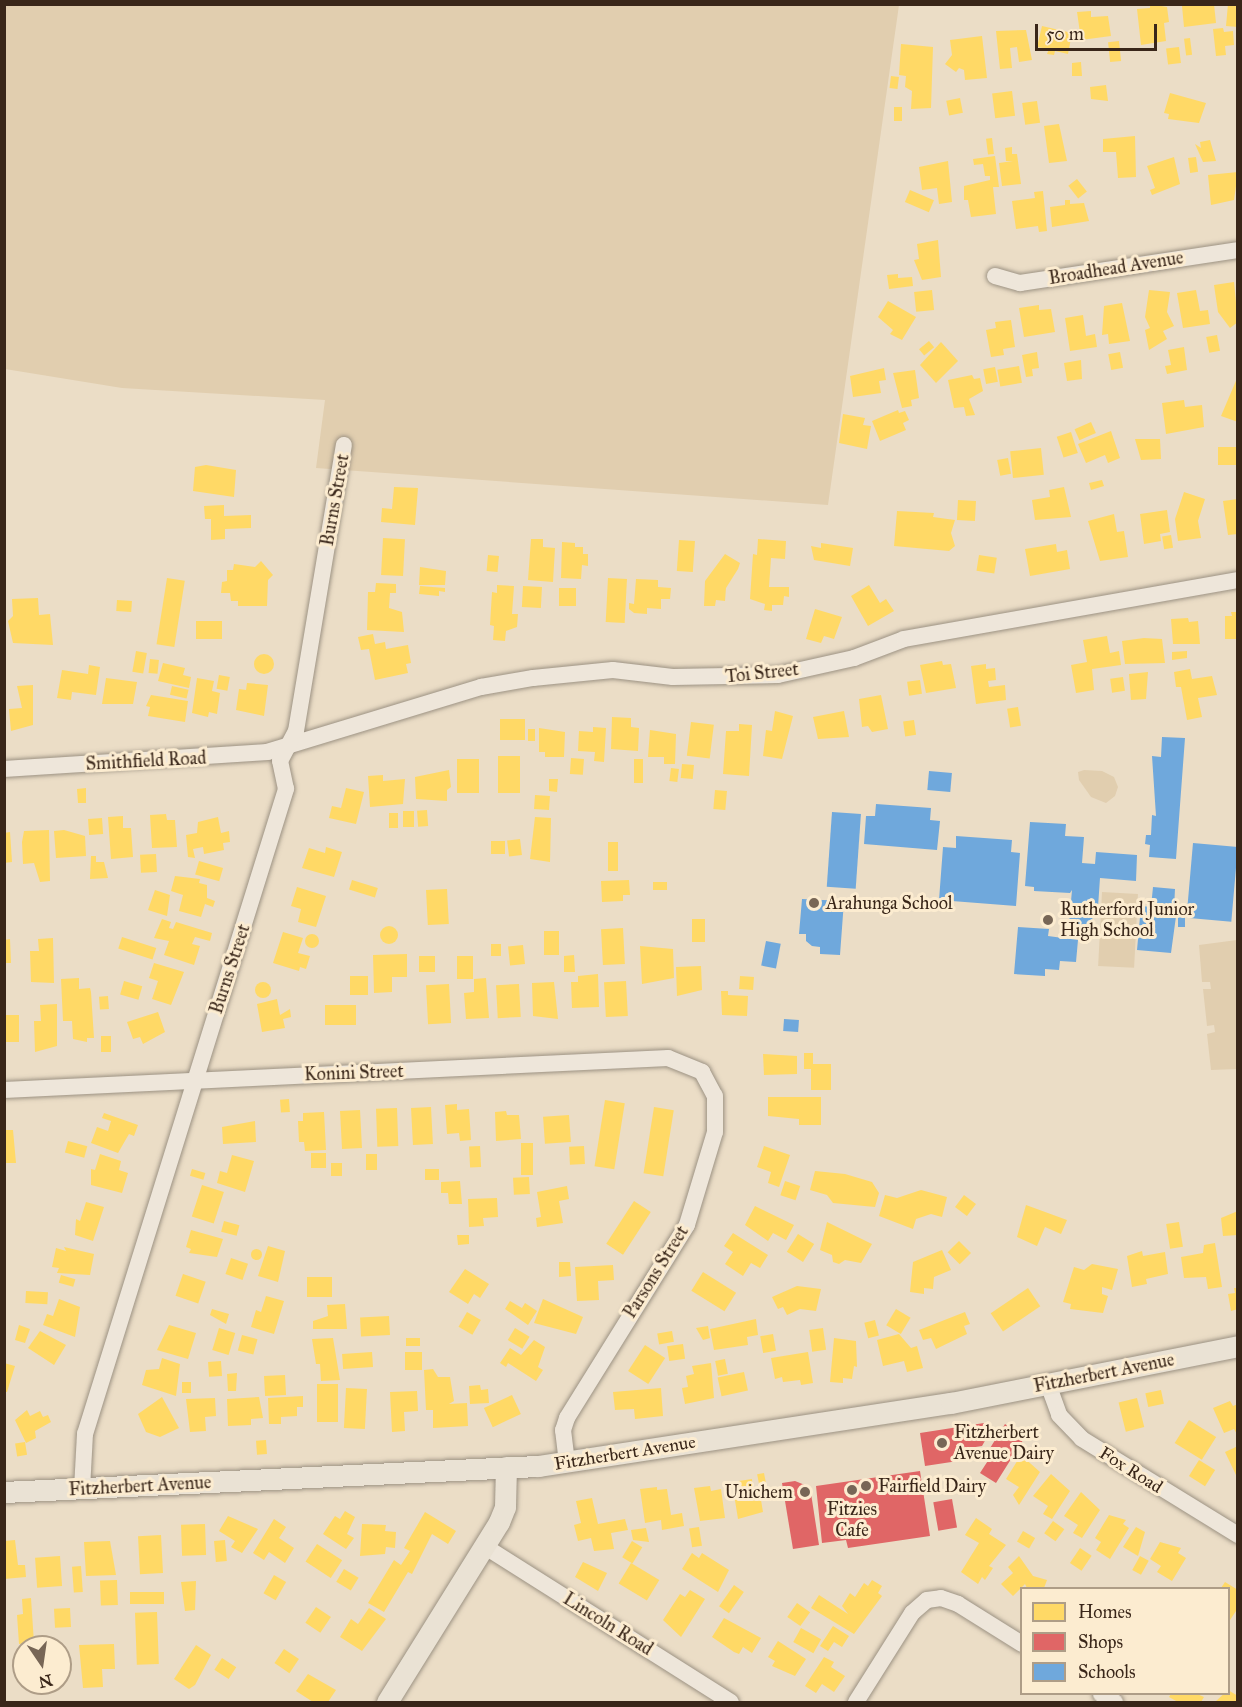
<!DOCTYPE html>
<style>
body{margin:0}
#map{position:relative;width:1242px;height:1707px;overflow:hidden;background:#ebddc6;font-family:"IM FELL Great Primer",serif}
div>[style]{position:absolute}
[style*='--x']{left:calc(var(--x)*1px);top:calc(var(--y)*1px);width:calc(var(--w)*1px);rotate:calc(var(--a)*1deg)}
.green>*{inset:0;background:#e1ceaf;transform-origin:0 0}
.homes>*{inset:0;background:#ffd966;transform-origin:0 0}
.round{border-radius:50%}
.shops>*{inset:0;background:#e06666;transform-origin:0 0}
.schools>*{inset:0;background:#6fa8dc;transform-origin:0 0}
.roads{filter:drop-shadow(0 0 2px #9c9283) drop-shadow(0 0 2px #9c9283)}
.minor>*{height:16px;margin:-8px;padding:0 8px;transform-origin:8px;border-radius:8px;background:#eee6da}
.major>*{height:21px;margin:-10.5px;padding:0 10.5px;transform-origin:10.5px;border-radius:10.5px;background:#eae2d4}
.dots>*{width:16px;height:16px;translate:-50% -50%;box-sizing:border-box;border:3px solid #fcecd0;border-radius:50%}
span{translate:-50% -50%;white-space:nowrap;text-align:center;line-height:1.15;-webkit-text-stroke:6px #fcecd0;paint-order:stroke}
.street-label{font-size:18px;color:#392619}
.poi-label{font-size:18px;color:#392619}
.left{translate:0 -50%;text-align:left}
.right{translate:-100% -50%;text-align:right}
.frame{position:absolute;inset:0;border:6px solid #392619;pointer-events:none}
.legend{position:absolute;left:1020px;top:1587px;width:210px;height:108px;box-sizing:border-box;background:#fcecd0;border:2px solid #ae9d87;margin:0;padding:8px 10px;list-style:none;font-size:18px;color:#392619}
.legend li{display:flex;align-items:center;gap:12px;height:30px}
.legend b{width:30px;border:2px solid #ae9d87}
.north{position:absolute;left:12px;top:1635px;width:60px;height:60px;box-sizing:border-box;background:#fcecd0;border:2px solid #ae9d87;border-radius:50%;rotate:167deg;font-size:16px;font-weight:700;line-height:24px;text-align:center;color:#392619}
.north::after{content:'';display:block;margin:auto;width:21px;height:27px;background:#776656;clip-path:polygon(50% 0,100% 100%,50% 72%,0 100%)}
.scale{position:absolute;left:1035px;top:24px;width:122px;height:27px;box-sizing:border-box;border:3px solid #392619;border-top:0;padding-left:8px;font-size:18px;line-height:21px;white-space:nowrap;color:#392619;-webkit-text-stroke:4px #fcecd0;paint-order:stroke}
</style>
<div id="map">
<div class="green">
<div style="clip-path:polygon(4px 5px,899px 5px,828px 505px,316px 468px,325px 400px,122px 388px,5px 369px)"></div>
<div style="clip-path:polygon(1084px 770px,1102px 771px,1114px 777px,1118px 787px,1115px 796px,1106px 803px,1091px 797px,1079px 780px,1078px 772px)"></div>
<div style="left:1102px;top:892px;width:36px;height:74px;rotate:3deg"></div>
<div style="clip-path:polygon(1237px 940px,1237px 1069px,1211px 1070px,1207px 1034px,1215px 1032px,1214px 1025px,1207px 1026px,1203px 989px,1211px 989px,1210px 982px,1202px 982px,1199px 945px)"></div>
</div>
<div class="homes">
<div style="clip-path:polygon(1150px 4px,1167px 7px,1169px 22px,1164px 23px,1166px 41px,1141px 45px,1137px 9px,1150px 8px)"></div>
<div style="clip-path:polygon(1193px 4px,1214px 4px,1216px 23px,1184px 27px,1182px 6px)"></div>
<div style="clip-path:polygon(1228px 4px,1238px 4px,1238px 27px,1226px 26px)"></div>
<div style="clip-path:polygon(1091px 11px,1091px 17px,1108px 16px,1111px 36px,1081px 40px,1077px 12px)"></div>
<div style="clip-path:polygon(1042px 26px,1072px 33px,1068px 54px,1055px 51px,1054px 55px,1047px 54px,1049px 49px,1037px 47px)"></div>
<div style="clip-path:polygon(1223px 28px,1224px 32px,1233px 31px,1234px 45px,1225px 46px,1226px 55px,1216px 56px,1213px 29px)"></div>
<div style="clip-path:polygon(1026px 30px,1032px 60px,1019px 62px,1017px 47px,1010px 48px,1012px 68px,1000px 69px,996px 31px)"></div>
<div style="clip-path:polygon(982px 36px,987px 78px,965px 80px,964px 70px,959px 68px,956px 72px,945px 64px,952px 55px,950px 40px)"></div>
<div style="left:1190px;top:38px;width:17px;height:6px;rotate:83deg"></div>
<div style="left:1119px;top:41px;width:20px;height:11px;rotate:84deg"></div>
<div style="clip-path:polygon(901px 44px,933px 47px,931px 108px,911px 109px,912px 91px,905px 87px,906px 76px,899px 75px)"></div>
<div style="left:1179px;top:47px;width:16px;height:13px;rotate:83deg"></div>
<div style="clip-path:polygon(1081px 62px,1082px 76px,1072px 76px,1072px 63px)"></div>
<div style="left:891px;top:76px;width:8px;height:12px;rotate:7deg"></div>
<div style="clip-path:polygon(1106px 85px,1108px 101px,1091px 99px,1090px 87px)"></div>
<div style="left:1012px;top:91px;width:25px;height:20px;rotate:83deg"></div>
<div style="clip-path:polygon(1170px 93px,1206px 103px,1199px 123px,1168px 119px,1169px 114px,1164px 113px)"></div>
<div style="left:960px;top:98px;width:15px;height:14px;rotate:79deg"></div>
<div style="left:1037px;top:101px;width:22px;height:15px;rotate:82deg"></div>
<div style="left:894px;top:107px;width:8px;height:14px"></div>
<div style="clip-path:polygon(1059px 124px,1067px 161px,1049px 163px,1044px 126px)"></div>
<div style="clip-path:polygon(1135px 136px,1136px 177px,1118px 178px,1116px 152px,1103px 152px,1103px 139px)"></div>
<div style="left:992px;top:138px;width:16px;height:6px;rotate:83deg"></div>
<div style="clip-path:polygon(1210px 140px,1216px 161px,1203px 162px,1195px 144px,1201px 148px,1200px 142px)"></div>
<div style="clip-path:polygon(1012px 147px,1012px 154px,1017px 154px,1021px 184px,1002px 186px,999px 163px,1013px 161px,1006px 161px,1005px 148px)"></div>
<div style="clip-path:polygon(995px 156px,999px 187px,993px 187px,996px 214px,971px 217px,968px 200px,964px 200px,964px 186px,990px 180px,990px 176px,985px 176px,983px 164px,974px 165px,973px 159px)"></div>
<div style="clip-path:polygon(1174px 157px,1180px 184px,1152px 195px,1150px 190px,1155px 188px,1147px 166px)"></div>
<div style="left:1196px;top:157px;width:15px;height:8px;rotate:82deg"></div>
<div style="clip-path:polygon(948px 161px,952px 202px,939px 204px,937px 188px,922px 190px,919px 167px)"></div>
<div style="clip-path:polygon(1238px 172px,1234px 200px,1211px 205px,1208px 175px)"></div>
<div style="left:1077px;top:179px;width:16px;height:11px;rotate:52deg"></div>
<div style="left:910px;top:190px;width:26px;height:13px;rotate:23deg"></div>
<div style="clip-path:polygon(1043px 191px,1047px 231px,1039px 232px,1038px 226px,1016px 229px,1012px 201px,1035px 198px,1034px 192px)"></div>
<div style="clip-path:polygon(1065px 200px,1070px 200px,1070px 204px,1084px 203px,1089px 221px,1052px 227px,1050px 207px,1065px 205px)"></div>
<div style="clip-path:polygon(938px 240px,941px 277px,922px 280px,914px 260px,919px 259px,917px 244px)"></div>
<div style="clip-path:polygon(898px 274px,898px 278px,912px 277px,913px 286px,889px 289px,887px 275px)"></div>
<div style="clip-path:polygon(1234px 282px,1238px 322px,1230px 328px,1218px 312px,1214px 285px)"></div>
<div style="left:932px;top:290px;width:20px;height:18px;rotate:84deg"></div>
<div style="clip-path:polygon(1149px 290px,1170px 292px,1167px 312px,1174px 326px,1163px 331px,1167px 339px,1149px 350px,1145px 330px,1150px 328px,1145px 317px)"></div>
<div style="clip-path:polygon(1196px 290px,1200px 311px,1208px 310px,1210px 324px,1183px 328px,1177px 293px)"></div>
<div style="clip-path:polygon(888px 301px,916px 317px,902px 340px,890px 334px,893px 330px,878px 317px)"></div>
<div style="clip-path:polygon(1122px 303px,1130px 341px,1109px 344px,1108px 334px,1102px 335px,1104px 306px)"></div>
<div style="clip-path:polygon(1039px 305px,1039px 310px,1051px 309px,1055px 332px,1024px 337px,1019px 308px)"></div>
<div style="clip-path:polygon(1083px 315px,1086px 336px,1095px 334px,1097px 347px,1070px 351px,1065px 318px)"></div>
<div style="clip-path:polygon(1011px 320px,1015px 347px,1003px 349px,1004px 355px,991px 357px,986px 330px,996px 328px,995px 322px)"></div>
<div style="left:1217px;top:335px;width:16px;height:11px;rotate:79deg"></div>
<div style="left:929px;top:341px;width:8px;height:13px;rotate:50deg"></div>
<div style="clip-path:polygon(941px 342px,958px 361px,936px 383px,920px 365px)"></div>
<div style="clip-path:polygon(1184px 347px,1187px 370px,1167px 374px,1165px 366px,1171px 365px,1168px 350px)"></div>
<div style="clip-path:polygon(1037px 352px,1039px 368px,1032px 369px,1033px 376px,1026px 377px,1022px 355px)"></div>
<div style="left:1120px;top:352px;width:16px;height:12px;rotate:79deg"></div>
<div style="clip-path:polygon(1081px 360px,1082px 379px,1067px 381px,1064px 363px)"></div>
<div style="left:1019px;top:366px;width:17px;height:22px;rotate:80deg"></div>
<div style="left:995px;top:367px;width:15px;height:12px;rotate:79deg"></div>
<div style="clip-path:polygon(884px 368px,886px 380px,879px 381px,881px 393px,853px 397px,850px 376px)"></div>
<div style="clip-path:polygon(915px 370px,919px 398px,911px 400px,912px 406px,902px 408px,893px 373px)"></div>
<div style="clip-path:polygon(972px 375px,974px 379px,980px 378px,983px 391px,969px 399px,975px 415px,966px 416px,964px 407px,954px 408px,948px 380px)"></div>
<div style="clip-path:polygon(1238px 376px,1238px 422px,1221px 416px)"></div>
<div style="clip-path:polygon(1184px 400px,1185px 407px,1202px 405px,1204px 427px,1166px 434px,1162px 403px)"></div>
<div style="clip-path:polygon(898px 410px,899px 413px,905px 411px,909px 420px,903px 423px,906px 430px,880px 441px,872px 421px)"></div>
<div style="clip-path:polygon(843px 414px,865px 418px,863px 425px,871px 426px,867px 449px,839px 443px)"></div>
<div style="left:1091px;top:422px;width:12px;height:18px;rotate:66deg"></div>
<div style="clip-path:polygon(1111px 431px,1120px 458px,1108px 463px,1105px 455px,1086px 463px,1078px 444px)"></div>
<div style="left:1071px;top:432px;width:22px;height:15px;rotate:72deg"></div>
<div style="clip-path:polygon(1135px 439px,1160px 439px,1161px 459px,1141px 460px)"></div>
<div style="left:1238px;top:447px;width:18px;height:20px;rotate:90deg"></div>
<div style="left:1041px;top:448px;width:27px;height:31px;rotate:84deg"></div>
<div style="left:1008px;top:458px;width:16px;height:11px;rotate:79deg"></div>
<div style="clip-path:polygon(206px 465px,236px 470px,234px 497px,193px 491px,195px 467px)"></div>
<div style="clip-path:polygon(1102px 480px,1104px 486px,1091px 490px,1089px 483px)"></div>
<div style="clip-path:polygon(394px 487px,418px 488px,415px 525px,381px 522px,382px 508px,392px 509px)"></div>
<div style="clip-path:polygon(1064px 487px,1071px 517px,1035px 520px,1032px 500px,1050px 497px,1049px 490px)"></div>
<div style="clip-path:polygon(1184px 492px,1205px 499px,1198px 521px,1201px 538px,1178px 541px,1175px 519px)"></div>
<div style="clip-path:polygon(1238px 499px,1238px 534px,1228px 535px,1223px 501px)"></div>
<div style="left:958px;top:500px;width:18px;height:20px;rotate:3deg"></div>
<div style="clip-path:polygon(224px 505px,224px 516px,251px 515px,251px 528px,225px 529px,225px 539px,211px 540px,211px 519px,205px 519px,204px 506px)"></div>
<div style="clip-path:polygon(1167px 510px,1170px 532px,1160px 534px,1161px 541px,1144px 544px,1140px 514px)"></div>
<div style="clip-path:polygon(897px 511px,934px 513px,933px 517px,955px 520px,951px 533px,955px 546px,949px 551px,894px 546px)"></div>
<div style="clip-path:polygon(1114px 514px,1117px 532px,1124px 531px,1128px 557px,1100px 561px,1088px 521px)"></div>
<div style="left:1171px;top:535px;width:13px;height:9px;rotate:81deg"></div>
<div style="left:383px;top:538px;width:22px;height:37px;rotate:3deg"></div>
<div style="clip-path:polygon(531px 539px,543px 539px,543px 547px,555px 548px,553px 582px,528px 580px)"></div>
<div style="clip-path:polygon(758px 539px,786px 541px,785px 559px,771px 558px,769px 587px,789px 587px,789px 597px,784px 596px,783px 605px,772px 605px,772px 611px,764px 610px,765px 604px,750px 599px,753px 554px,757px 555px)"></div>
<div style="left:679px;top:540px;width:16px;height:31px;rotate:4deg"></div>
<div style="clip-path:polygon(562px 542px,575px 543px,575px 547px,583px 547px,583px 554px,588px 554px,588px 566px,582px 565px,581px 579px,561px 578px)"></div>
<div style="clip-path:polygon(821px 543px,853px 548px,850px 566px,814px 560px,811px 546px,821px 548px)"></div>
<div style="clip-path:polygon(1056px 544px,1057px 552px,1067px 550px,1070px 569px,1030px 576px,1025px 549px)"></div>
<div style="clip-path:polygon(725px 554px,740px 563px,738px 569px,726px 588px,725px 601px,716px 600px,715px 606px,704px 606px,705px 581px)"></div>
<div style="left:488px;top:555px;width:11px;height:16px;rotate:5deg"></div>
<div style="left:979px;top:555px;width:18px;height:16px;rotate:9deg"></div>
<div style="clip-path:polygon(261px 561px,273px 575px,268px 580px,267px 606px,238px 606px,238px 601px,231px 601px,230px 593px,221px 593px,222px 582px,227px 581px,227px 570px,233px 570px,234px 564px,255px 567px)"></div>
<div style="clip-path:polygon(420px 567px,446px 571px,445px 585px,419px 585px)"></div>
<div style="left:167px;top:578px;width:18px;height:67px;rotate:9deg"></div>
<div style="left:608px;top:578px;width:19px;height:44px;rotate:3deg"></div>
<div style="clip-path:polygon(636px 579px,658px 580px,658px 587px,671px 588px,670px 599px,661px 599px,661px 609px,647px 608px,647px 614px,634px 613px,629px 609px,629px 603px,634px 604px)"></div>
<div style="clip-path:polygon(376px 583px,396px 584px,396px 593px,390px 593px,389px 608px,402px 612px,404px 632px,367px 630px,368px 592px,375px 592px)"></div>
<div style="clip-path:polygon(497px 585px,514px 586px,512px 614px,518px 614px,517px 627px,506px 631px,505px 641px,493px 640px,494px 626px,490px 625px,492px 592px,497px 593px)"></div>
<div style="clip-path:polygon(869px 585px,880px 603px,886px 599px,894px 611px,868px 626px,851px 596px)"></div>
<div style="clip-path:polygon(420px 586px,445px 588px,445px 592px,439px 591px,439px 596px,419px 594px)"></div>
<div style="left:523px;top:586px;width:19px;height:21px;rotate:3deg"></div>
<div style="left:559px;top:588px;width:17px;height:18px"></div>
<div style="clip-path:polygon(38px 598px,39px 615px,50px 614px,53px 645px,13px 643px,8px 621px,13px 616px,12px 599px)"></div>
<div style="left:117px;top:600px;width:15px;height:11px;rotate:4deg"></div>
<div style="clip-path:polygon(815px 609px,842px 617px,834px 639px,824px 636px,821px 643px,806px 639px)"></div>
<div style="clip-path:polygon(1231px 612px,1238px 612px,1238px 639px,1225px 639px,1225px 616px,1232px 616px)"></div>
<div style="clip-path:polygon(1188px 618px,1189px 622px,1198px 621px,1200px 644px,1173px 644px,1171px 619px)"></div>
<div style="left:196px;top:621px;width:26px;height:18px"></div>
<div style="clip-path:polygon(373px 634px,375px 644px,385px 642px,386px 649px,408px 645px,411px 663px,406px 664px,408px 673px,375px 680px,369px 649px,361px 650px,358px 637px)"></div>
<div style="clip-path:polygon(1107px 636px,1110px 653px,1119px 651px,1121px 665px,1092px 669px,1094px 690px,1076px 693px,1071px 665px,1087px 662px,1083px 640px)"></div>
<div style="clip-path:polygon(1144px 638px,1162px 639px,1165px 663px,1125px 664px,1122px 641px)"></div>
<div style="left:136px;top:651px;width:11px;height:21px;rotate:10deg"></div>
<div style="clip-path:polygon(1187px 651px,1187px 658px,1172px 660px,1172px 652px)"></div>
<div class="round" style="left:254px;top:654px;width:20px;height:20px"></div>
<div style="left:150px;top:659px;width:9px;height:14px;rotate:6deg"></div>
<div style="clip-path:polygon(942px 661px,943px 665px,951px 664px,956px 688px,926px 693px,920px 665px)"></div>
<div style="clip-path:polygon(163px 663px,185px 668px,183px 675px,191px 677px,189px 688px,158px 681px)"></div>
<div style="clip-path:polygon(986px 664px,986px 669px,995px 668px,996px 680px,988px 681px,989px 687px,1005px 685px,1006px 700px,976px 704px,971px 666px)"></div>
<div style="clip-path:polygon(89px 665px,100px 667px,96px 695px,72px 692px,71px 700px,57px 698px,62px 670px,88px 674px)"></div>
<div style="clip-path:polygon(1190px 669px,1192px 679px,1212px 676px,1217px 695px,1198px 698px,1202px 717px,1187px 720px,1181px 687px,1176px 687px,1174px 672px)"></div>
<div style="clip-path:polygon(1148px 672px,1146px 699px,1131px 700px,1129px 674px)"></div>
<div style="left:219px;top:675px;width:11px;height:14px;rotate:10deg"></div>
<div style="left:1123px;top:677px;width:14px;height:13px;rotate:82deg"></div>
<div style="clip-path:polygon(106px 678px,137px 682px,133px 704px,102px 704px)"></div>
<div style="clip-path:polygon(197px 678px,214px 681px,212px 691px,220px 693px,217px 714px,209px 712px,208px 717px,192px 713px)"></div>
<div style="left:920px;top:680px;width:14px;height:13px;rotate:82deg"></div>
<div style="clip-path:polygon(247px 683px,268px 685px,264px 716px,236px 710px,239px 689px,246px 690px)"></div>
<div style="clip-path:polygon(33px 685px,33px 725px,11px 731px,9px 709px,22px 708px,17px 686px)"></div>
<div style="left:172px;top:686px;width:17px;height:9px;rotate:13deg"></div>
<div style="clip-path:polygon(151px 695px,188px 701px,185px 722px,148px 716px,150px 707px,146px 706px)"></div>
<div style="clip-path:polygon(881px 695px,888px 729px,872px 732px,868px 726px,862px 727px,859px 699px)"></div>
<div style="left:1018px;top:707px;width:19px;height:11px;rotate:81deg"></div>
<div style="clip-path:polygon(775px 711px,793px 716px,782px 759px,763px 756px,766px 730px,772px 731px)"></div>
<div style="clip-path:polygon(844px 711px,849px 737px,818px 739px,813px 717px)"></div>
<div style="clip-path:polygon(612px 717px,631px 718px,631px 727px,639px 728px,638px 751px,611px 749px)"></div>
<div style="left:500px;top:719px;width:25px;height:21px"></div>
<div style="left:914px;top:720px;width:15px;height:11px;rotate:82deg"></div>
<div style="left:691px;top:722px;width:23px;height:34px;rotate:7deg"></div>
<div style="clip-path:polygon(739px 724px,752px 725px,749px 776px,723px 774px,726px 731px,739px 731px)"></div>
<div style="clip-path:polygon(593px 727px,606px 728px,604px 762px,594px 761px,595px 752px,578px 751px,579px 731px,593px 732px)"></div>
<div style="clip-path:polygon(539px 728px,565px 732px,564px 757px,545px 757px,545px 752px,539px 752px)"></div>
<div style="left:528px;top:729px;width:7px;height:12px"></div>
<div style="clip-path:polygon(650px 730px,676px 734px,675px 764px,664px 764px,664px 757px,648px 757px)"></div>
<div style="left:498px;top:756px;width:22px;height:37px"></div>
<div style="left:571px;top:758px;width:13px;height:16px;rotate:4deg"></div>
<div style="left:457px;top:759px;width:22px;height:34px"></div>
<div style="left:634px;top:759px;width:9px;height:24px"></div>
<div style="left:682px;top:764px;width:12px;height:14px;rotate:5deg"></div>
<div style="left:671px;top:768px;width:8px;height:13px;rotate:7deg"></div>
<div style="clip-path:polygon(449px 770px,451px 787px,447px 790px,447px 801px,416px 799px,415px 777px)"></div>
<div style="clip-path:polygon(383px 775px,383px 781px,405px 779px,403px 804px,370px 807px,368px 776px)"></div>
<div style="clip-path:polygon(549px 779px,558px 779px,557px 792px,549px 791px)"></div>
<div style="clip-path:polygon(86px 788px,86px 803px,78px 803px,77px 789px)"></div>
<div style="clip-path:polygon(346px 788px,364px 792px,356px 824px,329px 818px,332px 806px,341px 808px)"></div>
<div style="left:715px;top:790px;width:12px;height:19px;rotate:5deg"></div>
<div style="left:535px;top:795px;width:15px;height:14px;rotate:4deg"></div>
<div style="left:427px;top:810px;width:16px;height:10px;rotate:86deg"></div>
<div style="left:414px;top:811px;width:16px;height:11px;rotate:90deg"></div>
<div style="left:389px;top:813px;width:9px;height:15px"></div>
<div style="clip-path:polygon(166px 814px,167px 820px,175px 820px,177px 847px,152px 848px,150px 815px)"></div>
<div style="clip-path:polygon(123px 816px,123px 828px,131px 828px,133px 857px,111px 859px,108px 817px)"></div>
<div style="clip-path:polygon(218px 817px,221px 833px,229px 831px,230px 842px,223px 843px,224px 850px,204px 854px,203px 847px,193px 849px,195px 858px,188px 857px,186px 835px,197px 833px,198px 822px)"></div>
<div style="clip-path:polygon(535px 817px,551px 818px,550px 862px,530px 859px)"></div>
<div style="left:102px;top:818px;width:16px;height:14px;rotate:86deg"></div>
<div style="clip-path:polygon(49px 830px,50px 881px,40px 882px,34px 863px,23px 864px,22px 842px,24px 831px)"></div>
<div style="clip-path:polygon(64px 830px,85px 836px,86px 856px,56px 858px,54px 831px)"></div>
<div style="clip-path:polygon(10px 832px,12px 862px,4px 863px,4px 833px)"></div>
<div style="left:520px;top:839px;width:16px;height:13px;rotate:83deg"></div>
<div style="left:491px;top:841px;width:14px;height:13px"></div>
<div style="left:608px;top:842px;width:10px;height:29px"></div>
<div style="clip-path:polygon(326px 847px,342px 852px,334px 877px,302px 868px,309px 848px,325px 853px)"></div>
<div style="left:156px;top:854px;width:18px;height:16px;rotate:87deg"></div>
<div style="clip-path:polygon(91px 856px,96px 856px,96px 862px,104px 862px,108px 878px,90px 879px)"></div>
<div style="left:199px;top:861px;width:25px;height:14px;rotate:16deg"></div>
<div style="clip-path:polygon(175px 876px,200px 879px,199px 883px,207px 885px,207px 898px,215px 901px,213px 907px,205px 904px,201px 917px,179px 911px,183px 895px,171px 891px)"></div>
<div style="left:352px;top:880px;width:27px;height:10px;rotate:17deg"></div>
<div style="clip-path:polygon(629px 880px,630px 895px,623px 895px,623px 901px,602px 902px,601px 881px)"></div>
<div style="left:667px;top:882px;width:8px;height:14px;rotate:90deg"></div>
<div style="clip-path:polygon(297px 887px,326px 896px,316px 927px,298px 922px,301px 909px,291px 906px)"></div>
<div style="left:447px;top:889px;width:35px;height:21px;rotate:87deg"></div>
<div style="clip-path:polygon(155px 890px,170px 895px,167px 916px,148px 910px)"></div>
<div style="clip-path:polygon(162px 919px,171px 922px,169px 928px,173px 929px,176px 922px,212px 933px,210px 941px,195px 937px,192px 944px,200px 946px,194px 965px,164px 955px,169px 941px,154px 938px)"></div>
<div style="left:692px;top:919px;width:13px;height:23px"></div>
<div class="round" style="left:380px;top:926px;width:18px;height:18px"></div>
<div style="left:623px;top:928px;width:36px;height:22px;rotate:87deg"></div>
<div style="left:544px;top:931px;width:15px;height:24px"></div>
<div style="clip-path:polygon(283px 932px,303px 938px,298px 953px,310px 956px,306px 969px,300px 967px,299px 971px,273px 963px)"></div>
<div class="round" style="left:305px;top:934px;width:14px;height:14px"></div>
<div style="left:122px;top:937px;width:36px;height:12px;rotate:18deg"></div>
<div style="clip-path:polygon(53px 938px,54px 983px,31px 982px,30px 951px,39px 951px,38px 939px)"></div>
<div style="clip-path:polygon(10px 939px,11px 963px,4px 963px,4px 940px)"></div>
<div style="left:491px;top:944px;width:10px;height:12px"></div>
<div style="left:523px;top:945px;width:19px;height:15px;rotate:84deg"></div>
<div style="clip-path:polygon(640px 946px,673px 949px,674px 978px,642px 984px)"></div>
<div style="clip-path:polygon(407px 954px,407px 977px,392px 977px,392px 992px,374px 993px,373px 955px)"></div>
<div style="clip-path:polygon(574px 955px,575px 972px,564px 972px,564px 956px)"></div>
<div style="left:435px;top:956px;width:16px;height:16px;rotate:90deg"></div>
<div style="left:457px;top:956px;width:16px;height:23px"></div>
<div style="clip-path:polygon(154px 963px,184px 972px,171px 1005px,152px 999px,158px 981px,149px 978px)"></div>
<div style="clip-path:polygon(701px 966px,702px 990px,677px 996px,676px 967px)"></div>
<div style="clip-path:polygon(598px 974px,599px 1007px,572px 1008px,571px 982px,578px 982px,578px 976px)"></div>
<div style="left:368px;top:976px;width:19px;height:18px;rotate:90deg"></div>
<div style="left:740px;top:976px;width:14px;height:13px;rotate:4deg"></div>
<div style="clip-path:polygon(79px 978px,79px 989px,90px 988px,91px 992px,94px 1038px,87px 1038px,87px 1042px,73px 1039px,72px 1021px,63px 1021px,61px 979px)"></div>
<div style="clip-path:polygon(486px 978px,489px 1018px,466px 1019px,464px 993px,474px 992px,474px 979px)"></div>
<div style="left:124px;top:981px;width:19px;height:14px;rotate:16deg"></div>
<div style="left:626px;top:981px;width:35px;height:22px;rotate:87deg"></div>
<div class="round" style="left:255px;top:982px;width:16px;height:16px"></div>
<div style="clip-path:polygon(554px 982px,558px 1019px,533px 1016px,532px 983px)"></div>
<div style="left:449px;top:984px;width:39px;height:23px;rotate:87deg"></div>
<div style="left:519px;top:984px;width:33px;height:23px;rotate:87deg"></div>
<div style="clip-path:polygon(721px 991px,728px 991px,728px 995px,748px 996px,747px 1016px,722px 1015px)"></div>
<div style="left:108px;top:996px;width:13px;height:9px;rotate:86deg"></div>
<div style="clip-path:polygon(277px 999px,280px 1015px,290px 1009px,291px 1017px,283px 1019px,285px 1028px,262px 1032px,257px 1004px)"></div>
<div style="clip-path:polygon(57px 1004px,57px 1046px,35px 1052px,34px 1021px,41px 1021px,40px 1005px)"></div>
<div style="left:356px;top:1005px;width:20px;height:31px;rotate:90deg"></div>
<div style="clip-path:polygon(158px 1012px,165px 1032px,143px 1044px,140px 1037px,133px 1039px,127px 1022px)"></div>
<div style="left:4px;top:1015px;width:15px;height:27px"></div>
<div style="left:101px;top:1036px;width:10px;height:16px"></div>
<div style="clip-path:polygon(804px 1053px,813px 1053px,813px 1064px,831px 1064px,831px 1090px,811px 1090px,811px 1069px,804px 1069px)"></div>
<div style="clip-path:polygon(763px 1054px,797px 1056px,797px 1074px,764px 1075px)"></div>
<div style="clip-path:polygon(768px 1097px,821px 1097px,821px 1125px,799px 1125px,799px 1119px,768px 1116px)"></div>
<div style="left:289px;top:1099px;width:13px;height:9px;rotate:86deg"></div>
<div style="left:605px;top:1100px;width:20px;height:67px;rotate:9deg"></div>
<div style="clip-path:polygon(457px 1104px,457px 1110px,469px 1109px,471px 1140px,460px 1141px,459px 1133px,447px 1134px,445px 1105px)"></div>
<div style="left:431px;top:1107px;width:37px;height:20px;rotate:87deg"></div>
<div style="left:654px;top:1107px;width:20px;height:67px;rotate:9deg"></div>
<div style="left:397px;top:1108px;width:38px;height:21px;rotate:88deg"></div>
<div style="left:360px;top:1110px;width:38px;height:20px;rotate:87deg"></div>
<div style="clip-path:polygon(506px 1111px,507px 1115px,519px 1115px,521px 1139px,496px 1141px,495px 1112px)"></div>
<div style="clip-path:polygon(324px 1112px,326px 1150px,305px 1151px,304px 1142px,299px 1142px,298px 1121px,303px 1121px,303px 1113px)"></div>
<div style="clip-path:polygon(104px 1113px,138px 1125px,134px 1136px,129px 1134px,118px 1153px,91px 1143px,97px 1127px,108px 1131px,111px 1121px,102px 1118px)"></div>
<div style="left:569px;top:1115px;width:27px;height:26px;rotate:86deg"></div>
<div style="clip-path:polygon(255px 1121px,256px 1142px,223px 1144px,222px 1127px)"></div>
<div style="clip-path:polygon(4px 1130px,13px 1130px,16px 1163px,4px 1163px)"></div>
<div style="left:68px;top:1141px;width:20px;height:12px;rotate:15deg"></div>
<div style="left:521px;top:1143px;width:12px;height:32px"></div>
<div style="left:480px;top:1146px;width:21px;height:11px;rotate:87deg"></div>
<div style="left:584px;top:1146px;width:18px;height:15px;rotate:87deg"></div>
<div style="clip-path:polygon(764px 1146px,790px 1155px,779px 1187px,768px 1183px,771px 1172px,757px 1167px)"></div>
<div style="left:311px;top:1153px;width:15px;height:15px"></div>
<div style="clip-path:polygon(100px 1154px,121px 1161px,119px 1170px,128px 1173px,122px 1193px,91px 1185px,91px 1169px,95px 1170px)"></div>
<div style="left:366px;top:1154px;width:11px;height:16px"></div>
<div style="clip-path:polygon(232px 1155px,254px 1161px,245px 1192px,217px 1183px,220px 1171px,227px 1173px)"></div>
<div style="left:331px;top:1163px;width:11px;height:13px"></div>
<div style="left:192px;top:1169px;width:14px;height:7px;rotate:17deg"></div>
<div style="left:425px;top:1169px;width:14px;height:11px"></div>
<div style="clip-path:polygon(815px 1171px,845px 1174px,872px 1182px,879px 1193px,875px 1207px,833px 1203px,827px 1195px,810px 1190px)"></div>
<div style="left:529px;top:1177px;width:17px;height:16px;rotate:87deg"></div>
<div style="clip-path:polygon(460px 1181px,462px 1204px,449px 1204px,448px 1193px,441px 1193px,441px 1182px)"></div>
<div style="left:785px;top:1181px;width:16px;height:15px;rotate:18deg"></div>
<div style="left:202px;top:1185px;width:23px;height:33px;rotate:18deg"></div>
<div style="clip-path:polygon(567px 1186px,569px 1199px,559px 1201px,563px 1223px,537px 1227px,536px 1218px,541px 1217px,537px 1192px)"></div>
<div style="clip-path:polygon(921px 1190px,947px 1197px,942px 1217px,931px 1214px,916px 1219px,913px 1229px,879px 1216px,885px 1195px,897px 1198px)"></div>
<div style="left:964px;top:1195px;width:15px;height:15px;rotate:37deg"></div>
<div style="clip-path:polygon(497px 1198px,498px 1217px,483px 1218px,484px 1226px,469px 1227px,468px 1199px)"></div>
<div style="left:634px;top:1201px;width:20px;height:51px;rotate:33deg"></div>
<div style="clip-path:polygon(86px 1202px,104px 1207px,93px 1241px,75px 1235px,76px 1219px,80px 1221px)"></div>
<div style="clip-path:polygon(1026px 1205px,1067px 1220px,1061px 1234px,1045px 1227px,1037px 1246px,1017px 1237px)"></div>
<div style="clip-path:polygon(755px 1206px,794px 1225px,786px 1240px,773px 1233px,768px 1241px,745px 1225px)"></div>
<div style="clip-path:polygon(1238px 1211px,1238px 1235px,1223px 1236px,1221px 1218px)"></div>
<div style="left:224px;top:1221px;width:16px;height:11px;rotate:15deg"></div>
<div style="clip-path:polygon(827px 1222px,872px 1244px,861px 1263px,845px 1260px,839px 1264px,833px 1262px,832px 1255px,820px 1250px)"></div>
<div style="left:1179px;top:1222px;width:25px;height:13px;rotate:81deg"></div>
<div style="clip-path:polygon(191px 1230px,223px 1239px,217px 1257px,189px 1253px,191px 1249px,186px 1247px)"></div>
<div style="clip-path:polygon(733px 1233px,768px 1255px,760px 1268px,751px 1263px,743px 1276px,725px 1264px,733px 1252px,724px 1246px)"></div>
<div style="left:798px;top:1234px;width:19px;height:21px;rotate:32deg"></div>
<div style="clip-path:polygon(457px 1235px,469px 1235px,469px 1244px,458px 1245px)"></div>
<div style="left:959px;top:1241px;width:17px;height:16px;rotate:45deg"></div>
<div style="clip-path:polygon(1215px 1243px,1222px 1287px,1208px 1289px,1206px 1277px,1184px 1278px,1181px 1257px,1203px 1253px,1204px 1245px)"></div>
<div style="clip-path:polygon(268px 1246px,285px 1251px,278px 1282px,258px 1276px)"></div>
<div style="clip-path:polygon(64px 1247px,94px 1254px,90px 1275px,57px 1273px,59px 1268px,52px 1267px,56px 1248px,66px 1251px)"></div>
<div class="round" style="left:250.5px;top:1248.5px;width:11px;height:11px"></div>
<div style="clip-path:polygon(942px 1250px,951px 1270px,934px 1277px,933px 1289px,924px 1288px,924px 1294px,910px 1292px,913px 1262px)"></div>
<div style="clip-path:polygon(1142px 1251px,1143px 1256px,1165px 1252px,1168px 1274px,1146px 1279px,1147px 1284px,1132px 1287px,1127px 1256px)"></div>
<div style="left:231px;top:1258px;width:18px;height:17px;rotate:19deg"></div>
<div style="clip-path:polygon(559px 1262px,570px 1262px,571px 1276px,559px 1277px)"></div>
<div style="clip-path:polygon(1092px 1264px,1118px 1269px,1112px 1290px,1102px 1287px,1102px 1294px,1108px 1296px,1103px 1313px,1070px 1309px,1071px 1304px,1063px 1302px,1074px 1267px,1084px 1270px)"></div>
<div style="clip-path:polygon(613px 1265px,614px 1280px,598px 1281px,599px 1300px,577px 1301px,575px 1267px)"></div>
<div style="clip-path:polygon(465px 1269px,489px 1284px,480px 1298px,474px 1294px,468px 1304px,449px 1292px)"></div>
<div style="left:703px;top:1272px;width:39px;height:22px;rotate:32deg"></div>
<div style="left:183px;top:1274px;width:24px;height:23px;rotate:19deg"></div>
<div style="left:61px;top:1275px;width:15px;height:8px;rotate:16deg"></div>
<div style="left:332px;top:1277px;width:20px;height:25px;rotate:90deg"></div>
<div style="clip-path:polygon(797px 1286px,821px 1289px,816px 1311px,800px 1309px,787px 1315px,783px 1307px,778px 1309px,772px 1297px)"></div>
<div style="left:1028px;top:1288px;width:22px;height:45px;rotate:56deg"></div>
<div style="clip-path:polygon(1234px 1288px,1238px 1288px,1238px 1309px,1231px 1311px,1228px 1294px,1235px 1293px)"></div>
<div style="left:26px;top:1291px;width:22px;height:12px;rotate:3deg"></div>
<div style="clip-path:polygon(266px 1296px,284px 1301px,274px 1334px,251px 1327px,256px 1310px,261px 1312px)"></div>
<div style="clip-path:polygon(59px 1299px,80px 1307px,75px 1337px,43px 1325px,47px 1314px,53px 1316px)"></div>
<div style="clip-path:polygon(543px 1299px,583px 1317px,576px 1334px,534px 1323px)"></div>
<div style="clip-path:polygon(510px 1301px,522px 1308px,525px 1303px,537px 1311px,528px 1325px,505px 1309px)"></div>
<div style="clip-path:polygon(345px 1304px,347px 1329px,313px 1329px,313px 1321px,328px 1316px,327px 1305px)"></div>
<div style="clip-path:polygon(212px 1309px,229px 1314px,226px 1324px,210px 1315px)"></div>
<div style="left:896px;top:1309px;width:17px;height:19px;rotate:31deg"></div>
<div style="left:467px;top:1312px;width:16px;height:17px;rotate:30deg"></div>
<div style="clip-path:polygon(965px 1312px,970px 1324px,964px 1326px,967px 1334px,936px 1349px,931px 1338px,923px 1340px,919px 1330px)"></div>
<div style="left:389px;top:1316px;width:19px;height:29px;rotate:87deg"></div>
<div style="clip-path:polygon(756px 1319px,758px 1335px,747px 1337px,748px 1345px,714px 1350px,710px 1329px)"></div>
<div style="left:875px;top:1320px;width:16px;height:11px;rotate:76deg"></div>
<div style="clip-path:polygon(19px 1325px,30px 1329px,25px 1343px,15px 1340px)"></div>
<div style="clip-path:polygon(169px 1325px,196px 1333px,188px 1359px,157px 1350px)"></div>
<div style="clip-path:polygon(708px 1326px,710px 1338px,703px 1340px,696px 1328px)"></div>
<div style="left:219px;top:1328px;width:17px;height:23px;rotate:17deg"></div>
<div style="left:515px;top:1328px;width:17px;height:14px;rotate:31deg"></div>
<div style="left:823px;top:1328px;width:22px;height:14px;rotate:82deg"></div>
<div style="clip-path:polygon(40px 1331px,66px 1345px,54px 1365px,28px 1348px)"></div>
<div style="left:672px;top:1331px;width:11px;height:15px;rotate:80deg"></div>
<div style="left:773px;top:1334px;width:17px;height:13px;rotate:80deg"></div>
<div style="clip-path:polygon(899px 1334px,911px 1348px,917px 1346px,923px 1368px,907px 1372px,904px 1361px,883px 1366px,877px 1340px)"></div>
<div style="left:242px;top:1335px;width:16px;height:16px;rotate:15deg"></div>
<div style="clip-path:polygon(333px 1338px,340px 1380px,321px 1381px,320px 1364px,316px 1364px,312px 1339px)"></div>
<div style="left:406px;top:1338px;width:14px;height:8px"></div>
<div style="clip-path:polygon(834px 1338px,856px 1341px,857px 1367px,854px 1366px,852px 1379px,843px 1378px,843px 1383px,830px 1382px)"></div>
<div style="clip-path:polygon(534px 1340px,545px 1347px,538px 1367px,543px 1370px,536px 1381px,508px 1363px,506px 1367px,500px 1363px,510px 1348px,521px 1355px)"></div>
<div style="left:683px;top:1344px;width:15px;height:16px;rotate:82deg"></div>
<div style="left:645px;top:1345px;width:24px;height:31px;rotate:33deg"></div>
<div style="left:372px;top:1352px;width:15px;height:30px;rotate:86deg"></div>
<div style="left:422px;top:1352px;width:18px;height:17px;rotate:90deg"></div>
<div style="clip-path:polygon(808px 1352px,813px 1383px,801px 1385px,800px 1380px,783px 1382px,782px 1377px,775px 1379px,771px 1358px)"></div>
<div style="clip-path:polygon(162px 1358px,180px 1364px,176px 1396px,142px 1385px,146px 1370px,159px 1369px)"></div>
<div style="left:725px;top:1359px;width:15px;height:10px;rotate:79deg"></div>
<div style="left:221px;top:1361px;width:15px;height:13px;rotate:86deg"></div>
<div style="clip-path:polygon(4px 1363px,15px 1366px,7px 1392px,4px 1392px)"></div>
<div style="clip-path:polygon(711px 1363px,714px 1398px,685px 1404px,682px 1388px,688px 1387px,686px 1376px,694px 1374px,692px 1366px)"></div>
<div style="clip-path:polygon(433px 1369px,438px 1377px,450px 1377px,454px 1401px,449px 1404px,467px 1403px,468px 1426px,433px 1428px,433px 1410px,426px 1410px,424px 1370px)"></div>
<div style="left:744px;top:1372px;width:19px;height:27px;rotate:78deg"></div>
<div style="clip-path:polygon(237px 1373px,236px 1391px,228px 1391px,227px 1374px)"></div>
<div style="left:285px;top:1375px;width:20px;height:21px;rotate:87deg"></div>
<div style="left:182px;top:1382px;width:9px;height:11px"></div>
<div style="left:317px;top:1384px;width:21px;height:38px"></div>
<div style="clip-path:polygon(480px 1385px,481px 1390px,488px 1389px,489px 1403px,470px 1404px,469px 1386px)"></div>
<div style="left:346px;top:1388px;width:21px;height:40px;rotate:3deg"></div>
<div style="clip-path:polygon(661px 1388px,663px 1416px,635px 1419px,634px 1409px,615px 1410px,613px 1392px)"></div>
<div style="left:1161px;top:1390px;width:14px;height:16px;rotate:78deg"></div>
<div style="clip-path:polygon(417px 1391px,418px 1411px,404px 1412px,405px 1431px,392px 1432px,390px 1392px)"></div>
<div style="left:512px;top:1395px;width:21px;height:31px;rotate:65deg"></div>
<div style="clip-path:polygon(303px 1396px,303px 1407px,297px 1407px,297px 1416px,281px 1417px,281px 1424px,269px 1424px,268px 1398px)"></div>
<div style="clip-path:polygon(162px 1397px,179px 1428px,160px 1437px,146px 1432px,138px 1414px)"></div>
<div style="clip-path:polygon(259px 1397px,263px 1418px,251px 1419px,251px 1425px,228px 1426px,227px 1399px)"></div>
<div style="clip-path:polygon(215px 1398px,216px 1416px,205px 1417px,206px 1431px,190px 1432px,186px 1399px)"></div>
<div style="left:1137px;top:1398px;width:30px;height:19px;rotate:76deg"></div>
<div style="clip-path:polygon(1230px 1401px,1233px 1406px,1238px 1404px,1238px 1436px,1234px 1429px,1224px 1433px,1213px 1408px)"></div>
<div style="clip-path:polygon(27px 1410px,30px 1416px,40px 1411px,43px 1417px,48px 1415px,51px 1422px,35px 1431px,36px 1438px,26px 1443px,15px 1420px)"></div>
<div style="left:1189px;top:1420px;width:32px;height:27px;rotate:32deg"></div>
<div style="left:266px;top:1440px;width:14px;height:10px;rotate:86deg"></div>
<div style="left:25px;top:1442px;width:13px;height:10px;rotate:81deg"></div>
<div style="clip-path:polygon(1238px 1446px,1238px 1474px,1236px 1475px,1225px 1452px)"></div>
<div style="clip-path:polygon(1021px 1455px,1040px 1472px,1019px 1505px,1013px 1495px,1019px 1487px,1006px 1479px)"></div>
<div style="left:1199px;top:1460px;width:19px;height:19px;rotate:32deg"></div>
<div style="left:764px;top:1473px;width:16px;height:7px;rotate:79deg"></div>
<div style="clip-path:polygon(1051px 1474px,1070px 1491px,1052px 1519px,1043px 1514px,1048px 1506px,1033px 1496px)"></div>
<div style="clip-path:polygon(752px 1479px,753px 1495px,760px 1494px,763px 1512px,738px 1519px,732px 1482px)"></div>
<div style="clip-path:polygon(710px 1486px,711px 1491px,721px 1489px,725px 1518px,700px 1521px,694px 1488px)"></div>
<div style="clip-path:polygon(657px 1487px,657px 1490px,667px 1489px,671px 1515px,682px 1513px,684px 1526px,662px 1530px,661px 1520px,645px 1523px,640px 1489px)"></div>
<div style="clip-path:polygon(1081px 1492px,1100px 1510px,1082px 1538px,1073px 1533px,1078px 1525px,1064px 1516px)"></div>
<div style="clip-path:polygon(592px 1498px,598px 1524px,625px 1519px,628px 1530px,611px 1533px,614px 1549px,594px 1551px,591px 1538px,578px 1541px,574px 1525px,581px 1523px,576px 1501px)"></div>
<div style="clip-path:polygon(345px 1511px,355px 1517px,347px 1534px,354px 1538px,346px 1549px,323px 1534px,335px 1516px,340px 1519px)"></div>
<div style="clip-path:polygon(425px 1512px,456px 1531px,448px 1544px,432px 1534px,412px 1574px,408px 1572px,384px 1612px,368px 1603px,394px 1560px,401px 1565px,410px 1551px,404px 1548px)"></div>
<div style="clip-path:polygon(1109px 1515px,1126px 1520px,1123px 1524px,1129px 1528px,1110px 1559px,1096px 1550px,1101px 1542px,1095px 1538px)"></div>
<div style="clip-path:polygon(228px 1516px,258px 1529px,242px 1553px,231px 1547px,235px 1541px,219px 1531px)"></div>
<div style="clip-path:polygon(976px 1518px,992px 1529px,989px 1534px,1006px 1545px,989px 1566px,993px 1568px,985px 1580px,982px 1577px,978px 1584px,961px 1572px,979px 1543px,965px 1535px)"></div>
<div style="clip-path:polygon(274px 1519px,286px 1527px,279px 1538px,294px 1548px,285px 1563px,269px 1552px,264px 1560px,253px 1553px)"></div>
<div style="left:1053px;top:1521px;width:14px;height:15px;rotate:36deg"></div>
<div style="left:205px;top:1524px;width:31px;height:24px;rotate:88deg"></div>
<div style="clip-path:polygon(362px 1524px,386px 1525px,385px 1531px,396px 1532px,395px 1548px,386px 1547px,385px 1554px,360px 1556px)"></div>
<div style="left:699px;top:1527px;width:19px;height:10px;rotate:81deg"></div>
<div style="clip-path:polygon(1136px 1527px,1145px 1532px,1138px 1556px,1123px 1547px)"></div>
<div style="clip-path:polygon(646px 1528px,649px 1542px,633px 1540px,631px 1530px)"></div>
<div style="left:1023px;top:1531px;width:14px;height:12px;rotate:30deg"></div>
<div style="left:161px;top:1535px;width:38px;height:23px;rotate:87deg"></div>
<div style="clip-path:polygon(15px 1540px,18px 1565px,25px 1565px,26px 1577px,4px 1579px,4px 1541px)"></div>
<div style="left:225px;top:1540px;width:21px;height:11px;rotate:85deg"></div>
<div style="clip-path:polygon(110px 1541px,116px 1575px,86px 1576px,84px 1542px)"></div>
<div style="left:632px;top:1541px;width:12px;height:19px;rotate:31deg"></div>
<div style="clip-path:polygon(1160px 1542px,1181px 1548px,1178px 1553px,1186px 1558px,1172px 1581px,1157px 1572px,1161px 1566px,1150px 1559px)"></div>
<div style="left:317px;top:1544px;width:30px;height:21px;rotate:33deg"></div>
<div style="left:1080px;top:1548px;width:14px;height:18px;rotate:34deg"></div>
<div style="clip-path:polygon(692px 1553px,699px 1558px,702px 1553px,729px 1570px,718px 1592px,682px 1569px)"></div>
<div style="left:60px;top:1556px;width:30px;height:25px;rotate:86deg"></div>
<div style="clip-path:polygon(1019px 1556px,1033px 1576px,1047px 1580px,1044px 1588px,1027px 1588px,1025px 1584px,1013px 1596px,1001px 1584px,1013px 1573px,1008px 1567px)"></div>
<div style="left:1140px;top:1556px;width:10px;height:16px;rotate:29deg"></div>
<div style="clip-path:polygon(583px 1562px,607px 1573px,598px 1591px,575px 1577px)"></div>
<div style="left:631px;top:1563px;width:33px;height:24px;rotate:31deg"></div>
<div style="left:81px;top:1566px;width:26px;height:9px;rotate:86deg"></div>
<div style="left:344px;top:1569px;width:17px;height:15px;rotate:31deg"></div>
<div style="left:274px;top:1575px;width:14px;height:21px;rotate:30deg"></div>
<div style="left:117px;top:1580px;width:25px;height:17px;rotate:88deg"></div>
<div style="clip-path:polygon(872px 1580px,882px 1586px,878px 1593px,882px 1596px,854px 1634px,811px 1608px,819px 1595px,848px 1614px,842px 1606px,850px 1593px,855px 1597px,864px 1583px,868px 1586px)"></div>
<div style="clip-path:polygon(196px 1581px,195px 1610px,185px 1611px,181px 1582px)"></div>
<div style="clip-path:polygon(1225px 1582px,1238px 1590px,1238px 1608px,1228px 1623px,1228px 1588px,1221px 1588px)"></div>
<div style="left:734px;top:1585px;width:12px;height:26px;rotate:35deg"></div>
<div style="clip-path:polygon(690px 1590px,705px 1599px,681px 1637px,663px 1620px,680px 1594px,685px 1597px)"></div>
<div style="left:164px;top:1592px;width:12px;height:34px;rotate:90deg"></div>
<div style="clip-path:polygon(31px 1598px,34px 1643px,19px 1644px,17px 1615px,23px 1614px,22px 1599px)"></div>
<div style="left:797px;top:1603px;width:16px;height:17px;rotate:35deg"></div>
<div style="left:316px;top:1607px;width:18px;height:19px;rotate:34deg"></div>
<div style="left:70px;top:1608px;width:19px;height:16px;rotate:87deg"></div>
<div style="clip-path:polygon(369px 1608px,386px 1619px,362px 1651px,340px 1637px,351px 1619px,358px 1624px)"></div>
<div style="left:157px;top:1612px;width:52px;height:22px;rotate:88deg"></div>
<div style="clip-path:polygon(724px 1618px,761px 1638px,752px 1653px,743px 1647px,739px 1654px,734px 1652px,712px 1637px)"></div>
<div style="clip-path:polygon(833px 1626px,849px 1636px,842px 1647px,834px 1642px,828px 1651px,820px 1646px)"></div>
<div style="left:801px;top:1628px;width:23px;height:16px;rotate:29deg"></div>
<div style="clip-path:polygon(778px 1641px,806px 1659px,795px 1676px,772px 1666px,775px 1661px,768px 1657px)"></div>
<div style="clip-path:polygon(114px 1644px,115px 1669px,102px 1669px,103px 1687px,83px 1688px,79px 1645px)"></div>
<div style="clip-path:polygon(196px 1645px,211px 1655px,195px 1685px,189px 1689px,174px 1679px)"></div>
<div style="left:284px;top:1649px;width:18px;height:17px;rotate:34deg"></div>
<div style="clip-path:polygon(824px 1657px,834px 1662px,831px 1667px,845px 1676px,834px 1692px,822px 1684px,816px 1693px,805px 1686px)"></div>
<div style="left:222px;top:1658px;width:17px;height:14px;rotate:33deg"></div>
<div style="clip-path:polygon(308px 1674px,336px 1690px,328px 1702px,313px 1702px,296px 1691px)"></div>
<div style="clip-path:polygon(1228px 1690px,1238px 1696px,1238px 1702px,1215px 1702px)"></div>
<div style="clip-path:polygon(1171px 1694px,1197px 1694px,1204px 1697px,1201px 1702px,1178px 1702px,1169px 1697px)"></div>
</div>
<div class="shops">
<div style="clip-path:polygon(984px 1423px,986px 1439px,982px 1446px,956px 1450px,958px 1461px,925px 1466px,920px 1433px)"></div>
<div style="clip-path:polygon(1005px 1424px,1025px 1437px,996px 1483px,980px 1473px,991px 1456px,987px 1453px)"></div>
<div style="clip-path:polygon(920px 1471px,930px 1536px,848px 1548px,846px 1540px,822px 1543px,816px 1486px)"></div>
<div style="clip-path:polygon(795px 1481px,810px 1487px,819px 1545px,793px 1549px,782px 1483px)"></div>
<div style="left:952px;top:1499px;width:29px;height:19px;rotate:80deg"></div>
</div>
<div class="schools">
<div style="clip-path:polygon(1162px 737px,1185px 738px,1176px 859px,1149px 857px,1150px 845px,1145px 844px,1146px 835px,1151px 835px,1152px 815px,1156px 816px,1152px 756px,1161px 757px)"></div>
<div style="left:929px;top:771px;width:23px;height:19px;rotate:5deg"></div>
<div style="clip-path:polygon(876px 804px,931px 808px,930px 820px,940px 821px,937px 850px,864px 844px,866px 816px,875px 816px)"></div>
<div style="left:832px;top:812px;width:29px;height:75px;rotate:4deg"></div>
<div style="clip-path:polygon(1030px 822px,1066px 824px,1065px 836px,1084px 837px,1082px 863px,1095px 864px,1096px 852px,1137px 855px,1136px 881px,1100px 878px,1098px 907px,1091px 906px,1093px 925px,1069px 924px,1072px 890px,1070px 893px,1034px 891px,1034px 887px,1025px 886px)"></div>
<div style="clip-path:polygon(956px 836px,1012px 840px,1011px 852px,1020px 853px,1016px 906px,939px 900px,943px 847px,956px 848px)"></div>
<div style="left:1193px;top:843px;width:45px;height:75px;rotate:5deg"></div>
<div style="clip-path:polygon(1153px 887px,1175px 889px,1174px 909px,1177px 909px,1171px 953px,1137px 950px,1141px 906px,1151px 907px)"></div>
<div style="clip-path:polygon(802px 899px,844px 901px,840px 955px,820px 954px,820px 947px,812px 946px,806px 941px,806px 934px,799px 934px)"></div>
<div style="left:1178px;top:915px;width:7px;height:12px"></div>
<div style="clip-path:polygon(1018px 927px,1049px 929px,1048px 936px,1078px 940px,1076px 962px,1060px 961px,1059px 970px,1045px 969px,1045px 976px,1014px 974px)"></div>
<div style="left:766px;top:941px;width:15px;height:25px;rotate:11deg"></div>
<div style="left:784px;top:1019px;width:15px;height:12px;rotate:4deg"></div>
</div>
<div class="roads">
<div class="minor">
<div style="--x:995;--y:276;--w:26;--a:16"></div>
<div style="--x:1020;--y:283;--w:220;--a:-8.6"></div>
<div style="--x:4;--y:769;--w:264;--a:-3.7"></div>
<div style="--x:267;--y:752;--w:224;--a:-16.9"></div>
<div style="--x:481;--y:687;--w:53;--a:-9.8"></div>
<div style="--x:533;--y:678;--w:80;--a:-5.7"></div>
<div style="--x:613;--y:670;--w:60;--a:6.7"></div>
<div style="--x:673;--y:677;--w:105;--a:-1.1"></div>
<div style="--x:778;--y:675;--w:78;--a:-12.6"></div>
<div style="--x:854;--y:658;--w:53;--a:-20.8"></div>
<div style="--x:904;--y:639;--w:339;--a:-10"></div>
<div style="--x:4;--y:1090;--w:665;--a:-2.76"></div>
<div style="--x:668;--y:1058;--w:37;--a:22"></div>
<div style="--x:702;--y:1072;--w:27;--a:62"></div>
<div style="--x:715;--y:1096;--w:36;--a:90"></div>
<div style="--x:715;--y:1132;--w:97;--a:106.8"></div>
<div style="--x:687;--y:1225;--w:227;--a:121.9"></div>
<div style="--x:567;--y:1418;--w:13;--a:108"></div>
<div style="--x:563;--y:1430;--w:31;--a:83"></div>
<div style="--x:1048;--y:1384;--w:33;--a:70"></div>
<div style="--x:1059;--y:1415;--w:33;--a:46"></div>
<div style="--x:1082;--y:1439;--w:183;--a:31.6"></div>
<div style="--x:82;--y:1489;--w:55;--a:-86.9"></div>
<div style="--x:85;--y:1434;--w:676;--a:-72.69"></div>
<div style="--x:286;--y:789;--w:29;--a:-102"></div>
<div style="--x:280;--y:761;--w:34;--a:-62"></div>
<div style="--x:296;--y:731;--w:290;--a:-80.5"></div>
<div style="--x:484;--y:1546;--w:292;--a:32.3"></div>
<div style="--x:1101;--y:1694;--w:16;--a:30"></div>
<div style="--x:856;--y:1702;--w:105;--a:-57.8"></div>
<div style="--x:912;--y:1613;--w:20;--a:-41"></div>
<div style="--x:927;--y:1600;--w:14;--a:-8"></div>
<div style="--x:941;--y:1598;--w:18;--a:19"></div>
<div style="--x:958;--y:1604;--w:75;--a:32"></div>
</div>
<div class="major">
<div style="--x:4;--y:1492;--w:535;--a:-2.79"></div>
<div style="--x:538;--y:1466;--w:418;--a:-8.7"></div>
<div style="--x:951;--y:1403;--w:293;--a:-11.2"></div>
<div style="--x:387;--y:1702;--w:212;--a:-58.1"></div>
<div style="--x:499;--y:1522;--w:16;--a:-68"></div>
<div style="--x:505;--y:1507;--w:40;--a:-88.6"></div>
</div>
</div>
<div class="dots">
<div style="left:814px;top:903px;background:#776656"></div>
<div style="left:1048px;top:920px;background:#776656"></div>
<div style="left:942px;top:1443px;background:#776656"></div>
<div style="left:866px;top:1486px;background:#776656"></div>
<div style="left:852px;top:1490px;background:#776656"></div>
<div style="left:805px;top:1492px;background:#776656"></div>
</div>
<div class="street-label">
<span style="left:1116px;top:268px;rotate:-9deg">Broadhead Avenue</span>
<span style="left:335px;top:500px;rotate:-80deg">Burns Street</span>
<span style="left:762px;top:673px;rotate:-6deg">Toi Street</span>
<span style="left:146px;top:761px;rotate:-3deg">Smithfield Road</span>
<span style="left:230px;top:969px;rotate:-72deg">Burns Street</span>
<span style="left:354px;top:1073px;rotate:-2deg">Konini Street</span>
<span style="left:656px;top:1272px;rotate:-58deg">Parsons Street</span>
<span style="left:1104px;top:1373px;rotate:-11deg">Fitzherbert Avenue</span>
<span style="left:625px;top:1453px;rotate:-9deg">Fitzherbert Avenue</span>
<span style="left:1131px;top:1470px;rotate:32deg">Fox Road</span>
<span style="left:140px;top:1486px;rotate:-3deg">Fitzherbert Avenue</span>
<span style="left:608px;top:1624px;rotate:32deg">Lincoln Road</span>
</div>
<div class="poi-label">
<span class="left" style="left:826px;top:903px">Arahunga School</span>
<span class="left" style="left:1060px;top:920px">Rutherford Junior<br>High School</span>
<span class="left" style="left:954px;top:1443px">Fitzherbert<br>Avenue Dairy</span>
<span class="left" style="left:878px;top:1486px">Fairfield Dairy</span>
<span class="right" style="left:793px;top:1492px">Unichem</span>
<span style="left:852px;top:1520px">Fitzies<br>Cafe</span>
</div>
<div class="frame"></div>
<ul class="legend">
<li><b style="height:16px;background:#ffd966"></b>Homes</li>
<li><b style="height:16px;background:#e06666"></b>Shops</li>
<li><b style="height:16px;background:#6fa8dc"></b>Schools</li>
</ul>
<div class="north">N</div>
<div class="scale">50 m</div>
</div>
